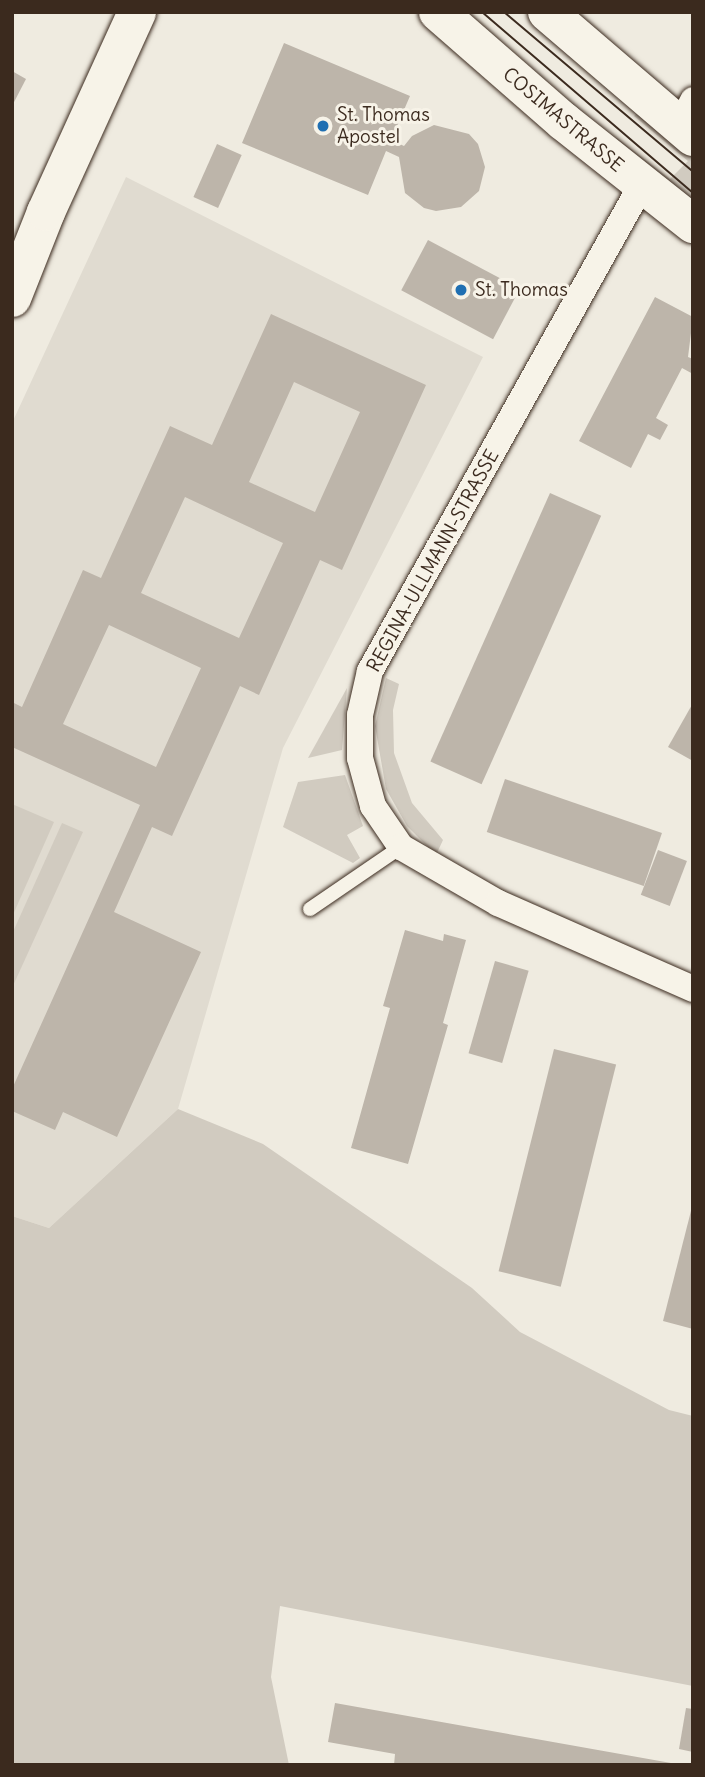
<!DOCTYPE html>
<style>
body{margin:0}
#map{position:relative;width:705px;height:1777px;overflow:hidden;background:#efebe0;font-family:Delius,sans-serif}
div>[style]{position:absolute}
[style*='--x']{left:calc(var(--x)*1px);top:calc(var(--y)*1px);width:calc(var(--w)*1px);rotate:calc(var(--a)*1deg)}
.built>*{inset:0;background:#e0dbd0}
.green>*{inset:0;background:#d1cbc0}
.building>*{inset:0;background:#bdb5aa;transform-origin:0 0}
.roads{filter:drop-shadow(0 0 2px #3b2a1e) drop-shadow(0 0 2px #3b2a1e)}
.service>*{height:14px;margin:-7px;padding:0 7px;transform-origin:7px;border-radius:7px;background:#f7f3e8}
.minor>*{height:26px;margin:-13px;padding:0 13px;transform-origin:13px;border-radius:13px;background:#f7f3e8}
.secondary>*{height:38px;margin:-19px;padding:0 19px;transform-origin:19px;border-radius:19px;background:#f7f3e8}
.tram>*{height:2px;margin:-1px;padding:0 1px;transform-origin:1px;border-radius:1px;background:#3b2a1e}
.dots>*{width:19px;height:19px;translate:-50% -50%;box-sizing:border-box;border:4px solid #f7f3e8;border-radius:50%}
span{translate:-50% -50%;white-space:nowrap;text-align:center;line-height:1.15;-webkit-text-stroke:6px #f7f3e8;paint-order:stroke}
.poi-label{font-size:19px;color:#3b2a1e}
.left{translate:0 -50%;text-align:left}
.street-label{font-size:19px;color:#3b2a1e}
.frame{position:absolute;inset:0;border:14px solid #3b2a1e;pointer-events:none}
</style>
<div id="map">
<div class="built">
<div style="clip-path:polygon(126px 177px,483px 357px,283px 748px,178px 1109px,49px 1228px,12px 1216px,12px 423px)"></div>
</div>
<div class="green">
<div style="clip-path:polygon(643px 108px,693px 151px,693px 212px,609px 144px,617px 138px,670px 179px,688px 161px,634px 116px)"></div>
<div style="clip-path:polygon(386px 678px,399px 684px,393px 710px,394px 753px,412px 803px,443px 840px,436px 855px,407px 826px,386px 789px,375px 726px)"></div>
<div style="clip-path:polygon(347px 688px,342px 750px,308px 758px)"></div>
<div style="clip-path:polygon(345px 775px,363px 826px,347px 835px,360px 858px,353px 863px,283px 827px,298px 782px)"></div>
<div style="clip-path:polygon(12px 804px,54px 822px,12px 917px)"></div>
<div style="clip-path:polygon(62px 823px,83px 832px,12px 988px,12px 934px)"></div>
<div style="clip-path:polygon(178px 1109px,263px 1144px,472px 1288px,520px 1332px,669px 1410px,693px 1416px,693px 1686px,280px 1606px,271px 1677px,289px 1765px,12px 1765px,12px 1216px,49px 1228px)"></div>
</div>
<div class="building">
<div style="clip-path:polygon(284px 43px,410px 96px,391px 140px,404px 146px,412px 136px,434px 125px,469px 134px,478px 144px,485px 167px,479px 191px,461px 207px,436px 211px,424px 208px,405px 193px,399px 157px,386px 151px,368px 195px,242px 143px)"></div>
<div style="clip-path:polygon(12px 71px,26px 79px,12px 106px)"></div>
<div style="left:217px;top:144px;width:27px;height:58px;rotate:24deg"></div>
<div style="left:428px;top:240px;width:104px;height:57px;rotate:28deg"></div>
<div style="clip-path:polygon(655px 297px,693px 317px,688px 357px,693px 359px,693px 374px,682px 368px,656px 418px,668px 425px,660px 440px,648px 434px,631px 468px,579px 441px)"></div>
<div style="clip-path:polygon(evenodd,271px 314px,426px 385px,342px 570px,320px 560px,259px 695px,240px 686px,172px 836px,152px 827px,114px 912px,201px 952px,117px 1137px,63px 1112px,55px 1130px,12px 1111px,12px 1089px,140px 805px,12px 747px,12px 702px,22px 707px,83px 570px,101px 578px,170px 426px,212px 445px,271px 314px,294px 382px,360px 412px,315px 512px,249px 482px,294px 382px,271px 314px,185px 497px,283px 543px,239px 638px,141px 593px,185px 497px,271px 314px,109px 625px,201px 668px,156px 767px,63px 724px,109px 625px)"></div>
<div style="left:550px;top:493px;width:56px;height:294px;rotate:24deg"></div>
<div style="clip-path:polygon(693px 703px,693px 761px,668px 747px)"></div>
<div style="left:505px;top:779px;width:166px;height:56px;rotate:19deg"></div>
<div style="left:658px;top:850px;width:31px;height:48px;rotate:21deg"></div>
<div style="clip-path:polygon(405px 930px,443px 941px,444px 934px,466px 940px,443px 1023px,448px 1025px,408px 1164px,351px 1148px,390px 1008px,383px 1006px)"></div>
<div style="left:495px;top:961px;width:35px;height:96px;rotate:16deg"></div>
<div style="left:554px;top:1049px;width:64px;height:229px;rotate:14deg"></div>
<div style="clip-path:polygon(693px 1203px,693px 1329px,663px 1321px)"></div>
<div style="clip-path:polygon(335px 1703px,671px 1763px,671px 1765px,394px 1765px,395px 1754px,328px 1742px)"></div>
<div style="clip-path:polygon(686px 1708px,693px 1709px,693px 1752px,679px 1749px)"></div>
</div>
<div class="roads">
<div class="service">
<div style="--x:310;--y:909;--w:110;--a:-34.3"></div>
</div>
<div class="minor">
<div style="--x:680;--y:126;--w:29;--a:-63"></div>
<div style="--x:641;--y:186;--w:556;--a:119.19"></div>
<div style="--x:370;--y:671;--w:45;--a:102.8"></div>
<div style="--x:360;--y:715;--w:43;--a:90"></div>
<div style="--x:360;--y:758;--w:50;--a:74.8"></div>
<div style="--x:373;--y:806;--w:50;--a:55.7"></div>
<div style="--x:401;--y:847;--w:112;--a:30"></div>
<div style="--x:498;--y:903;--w:213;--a:23.8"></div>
</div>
<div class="secondary">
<div style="--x:438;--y:12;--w:166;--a:41.1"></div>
<div style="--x:563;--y:121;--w:166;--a:38.4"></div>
<div style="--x:547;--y:12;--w:192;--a:40.6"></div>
<div style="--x:12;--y:298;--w:92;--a:-68.4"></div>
<div style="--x:46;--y:212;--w:220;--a:-65.5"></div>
</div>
</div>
<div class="tram">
<div style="--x:482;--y:12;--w:278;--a:40.6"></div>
<div style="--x:504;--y:12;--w:248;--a:40.2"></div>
</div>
<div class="dots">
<div style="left:323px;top:126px;background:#1f6fb2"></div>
<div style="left:461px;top:290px;background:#1f6fb2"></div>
</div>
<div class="poi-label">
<span class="left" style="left:337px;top:126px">St. Thomas<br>Apostel</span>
<span class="left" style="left:475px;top:290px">St. Thomas</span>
</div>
<div class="street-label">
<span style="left:563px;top:120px;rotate:40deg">COSIMASTRASSE</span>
<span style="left:433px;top:561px;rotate:-61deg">REGINA-ULLMANN-STRASSE</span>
</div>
<div class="frame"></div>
</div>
